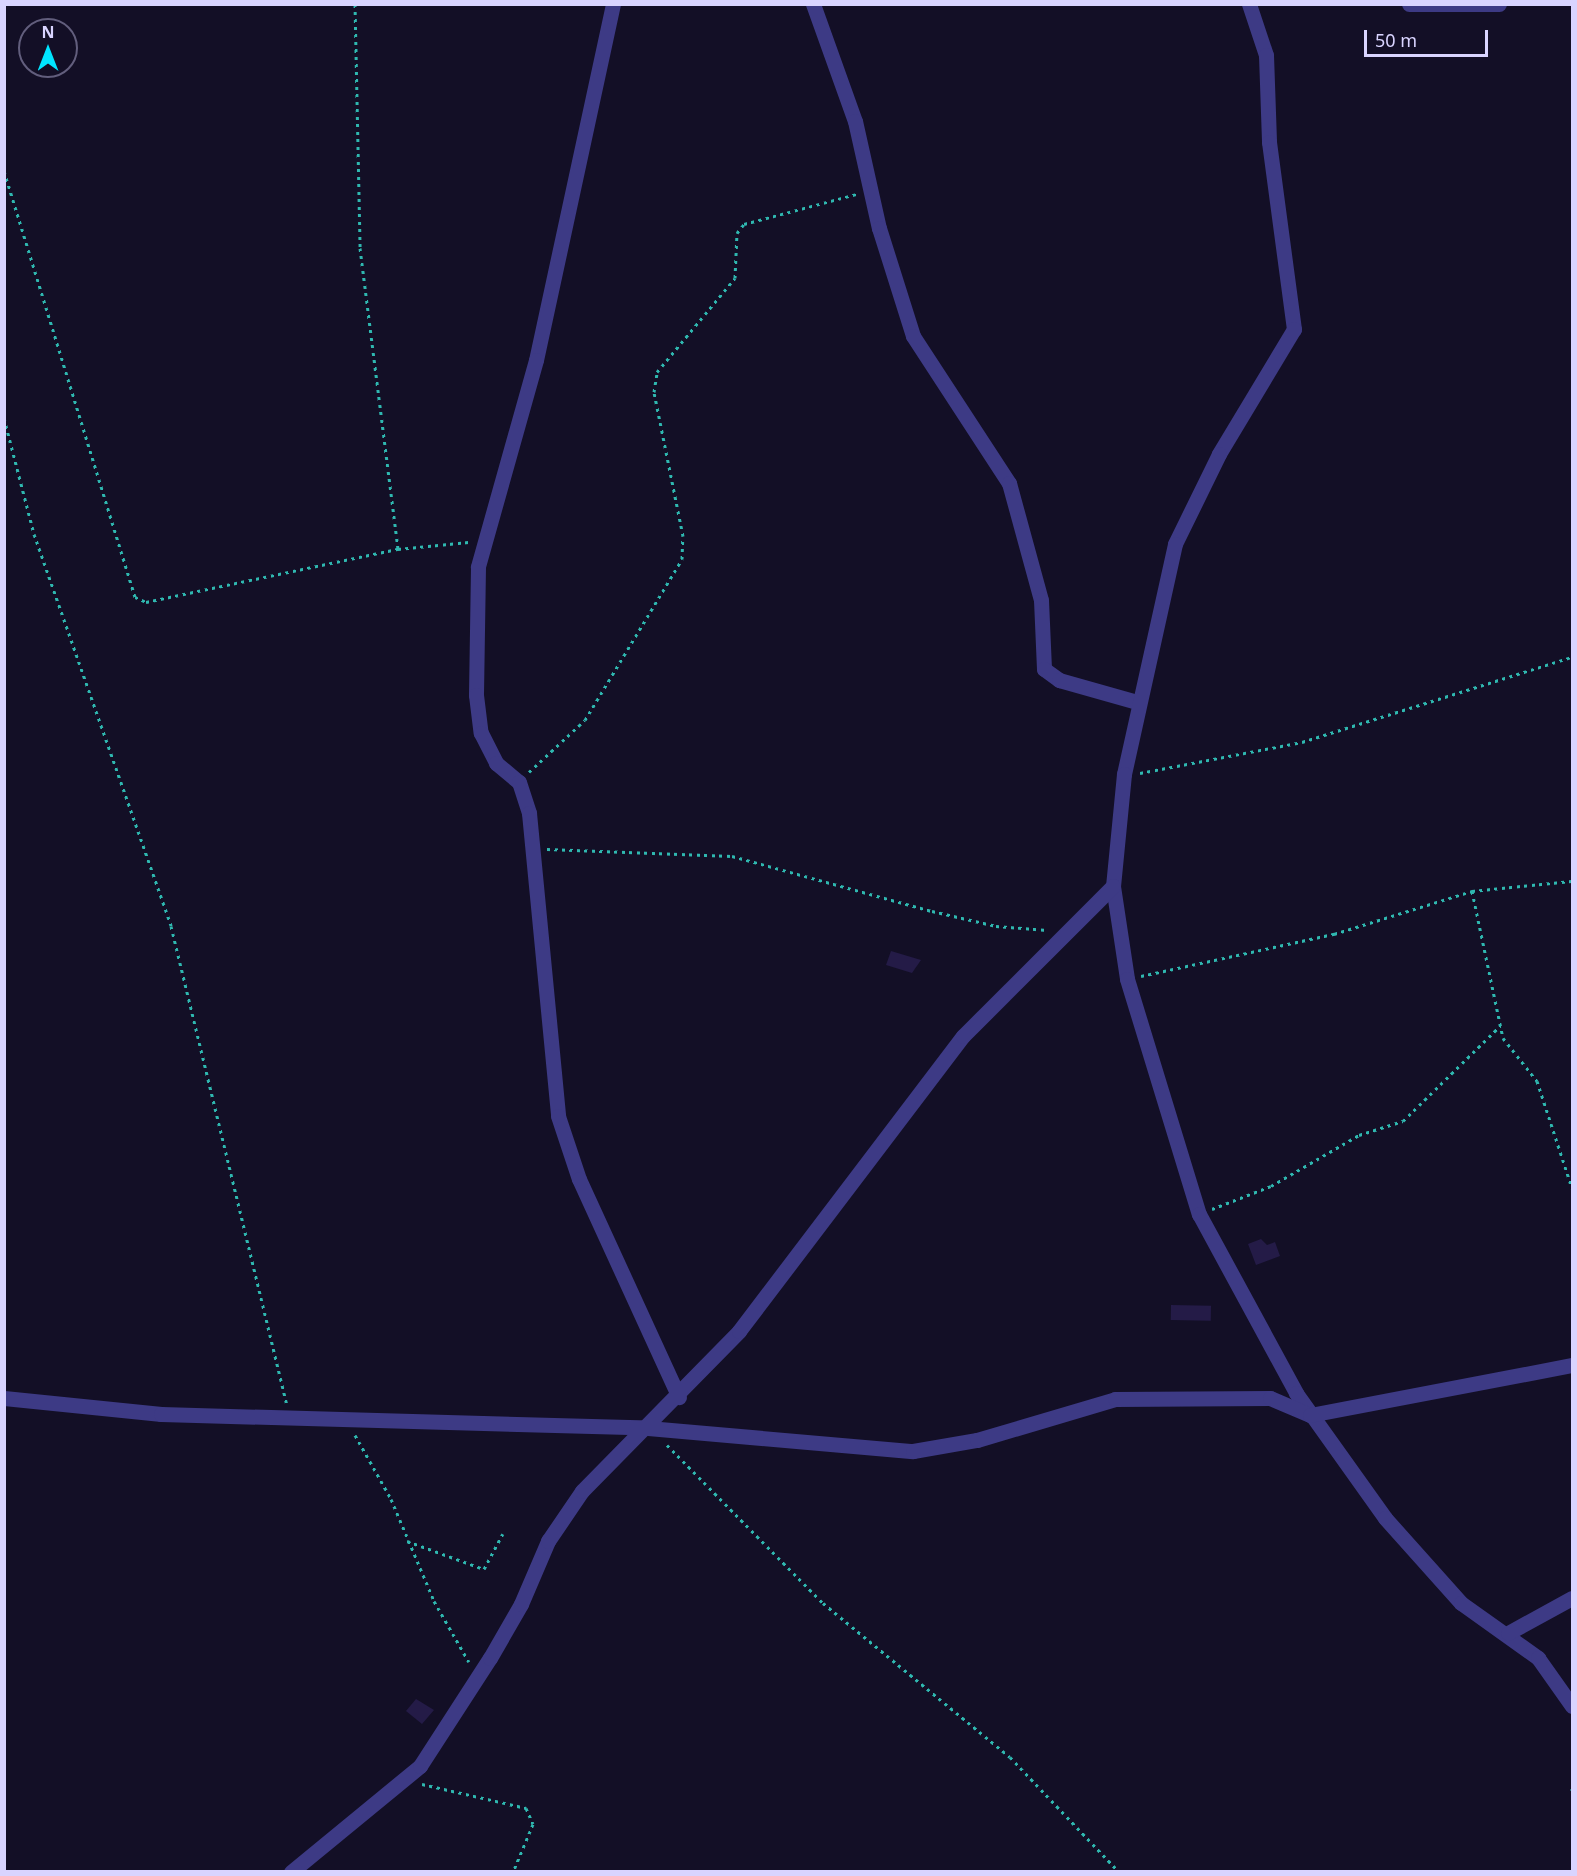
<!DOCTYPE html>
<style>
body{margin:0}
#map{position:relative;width:1577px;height:1876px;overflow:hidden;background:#130f26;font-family:"Noto Sans",sans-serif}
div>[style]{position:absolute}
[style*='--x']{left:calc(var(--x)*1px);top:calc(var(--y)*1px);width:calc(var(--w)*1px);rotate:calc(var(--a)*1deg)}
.building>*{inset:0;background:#241b47;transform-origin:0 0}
.path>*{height:3px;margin-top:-1.5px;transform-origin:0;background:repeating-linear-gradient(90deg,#2fb8b0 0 3px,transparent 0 7.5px)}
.minor>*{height:15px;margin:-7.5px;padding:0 7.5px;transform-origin:7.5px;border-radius:7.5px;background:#3d3a85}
span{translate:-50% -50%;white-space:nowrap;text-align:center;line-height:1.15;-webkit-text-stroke:4.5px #130f26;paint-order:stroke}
.frame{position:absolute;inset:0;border:6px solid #d9d4ff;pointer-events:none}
.north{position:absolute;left:18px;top:18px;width:60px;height:60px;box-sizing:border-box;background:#130f26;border:2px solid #625e7d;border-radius:50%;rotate:0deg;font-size:16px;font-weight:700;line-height:24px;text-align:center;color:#d9d4ff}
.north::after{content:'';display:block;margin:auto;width:21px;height:27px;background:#00e5ff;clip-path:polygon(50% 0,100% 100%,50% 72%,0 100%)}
.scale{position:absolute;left:1364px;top:30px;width:124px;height:27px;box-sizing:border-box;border:3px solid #d9d4ff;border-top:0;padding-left:8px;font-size:18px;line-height:21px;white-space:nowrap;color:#d9d4ff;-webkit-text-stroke:4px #130f26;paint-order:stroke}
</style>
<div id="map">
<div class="building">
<div style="clip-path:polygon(891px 951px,921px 960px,912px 973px,886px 965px)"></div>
<div style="clip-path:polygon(1261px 1239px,1267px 1245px,1275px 1242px,1280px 1256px,1256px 1265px,1248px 1244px)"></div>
<div style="left:1171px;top:1305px;width:40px;height:15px;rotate:1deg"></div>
<div style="clip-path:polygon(416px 1699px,434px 1710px,422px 1724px,406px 1711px)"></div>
</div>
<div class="path">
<div style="--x:355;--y:4;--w:244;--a:88.8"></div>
<div style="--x:360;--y:248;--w:303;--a:82.8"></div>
<div style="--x:4;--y:171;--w:446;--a:72.9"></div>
<div style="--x:135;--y:597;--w:12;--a:24"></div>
<div style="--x:146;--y:602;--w:258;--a:-11.9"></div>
<div style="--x:398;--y:549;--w:71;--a:-5.6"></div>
<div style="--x:4;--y:418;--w:120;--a:75.5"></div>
<div style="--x:34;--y:534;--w:415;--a:70.7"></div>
<div style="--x:171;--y:926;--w:491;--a:76.4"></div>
<div style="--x:529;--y:772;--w:76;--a:-42.9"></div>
<div style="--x:585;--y:720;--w:188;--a:-58.9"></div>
<div style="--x:682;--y:559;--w:23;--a:-88"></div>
<div style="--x:683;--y:536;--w:147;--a:-101.4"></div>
<div style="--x:654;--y:392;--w:20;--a:-81"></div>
<div style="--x:657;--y:372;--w:122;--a:-50.3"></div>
<div style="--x:735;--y:278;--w:45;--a:-87.5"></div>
<div style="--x:737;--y:233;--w:11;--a:-52"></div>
<div style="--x:744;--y:224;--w:117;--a:-14.9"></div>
<div style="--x:1140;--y:773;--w:165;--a:-10.8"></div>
<div style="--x:1302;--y:742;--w:283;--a:-17.5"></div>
<div style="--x:547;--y:849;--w:185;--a:2.2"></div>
<div style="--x:732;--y:856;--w:207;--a:15.4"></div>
<div style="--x:932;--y:911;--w:66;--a:13.2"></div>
<div style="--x:996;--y:926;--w:51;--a:4.5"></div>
<div style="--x:1472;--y:891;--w:150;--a:78.1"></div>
<div style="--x:1503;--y:1038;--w:55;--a:51.7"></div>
<div style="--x:1537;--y:1081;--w:113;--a:71.9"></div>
<div style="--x:1141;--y:976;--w:198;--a:-12.3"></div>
<div style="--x:1334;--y:934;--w:145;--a:-17.3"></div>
<div style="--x:1472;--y:891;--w:100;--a:-5.7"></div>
<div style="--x:1212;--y:1209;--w:63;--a:-21.3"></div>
<div style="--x:1271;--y:1186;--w:102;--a:-30.1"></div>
<div style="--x:1359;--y:1135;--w:46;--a:-17.7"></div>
<div style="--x:1403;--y:1121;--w:136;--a:-44.4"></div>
<div style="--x:355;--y:1435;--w:73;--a:60.6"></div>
<div style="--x:391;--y:1499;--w:111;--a:67.1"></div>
<div style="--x:434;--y:1601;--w:70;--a:60.2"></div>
<div style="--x:667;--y:1445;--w:222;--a:45.4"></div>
<div style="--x:823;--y:1603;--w:242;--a:39.5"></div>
<div style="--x:1010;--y:1757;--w:158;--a:46.5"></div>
<div style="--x:407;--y:1541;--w:82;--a:20"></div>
<div style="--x:484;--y:1569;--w:40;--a:-62"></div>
<div style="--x:422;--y:1784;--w:107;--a:13"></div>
<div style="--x:526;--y:1808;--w:17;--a:66"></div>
<div style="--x:533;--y:1824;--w:52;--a:112.6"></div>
<div style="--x:1572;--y:1788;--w:6;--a:90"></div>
</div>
<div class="minor">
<div style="--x:613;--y:4;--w:364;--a:102.2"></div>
<div style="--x:536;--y:360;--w:215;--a:105.7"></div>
<div style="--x:478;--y:567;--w:128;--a:90.9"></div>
<div style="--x:476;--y:695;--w:38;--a:83"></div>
<div style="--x:481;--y:733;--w:34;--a:63"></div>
<div style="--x:496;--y:763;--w:30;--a:40"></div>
<div style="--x:519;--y:782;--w:33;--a:72"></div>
<div style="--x:529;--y:813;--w:304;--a:84.5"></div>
<div style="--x:558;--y:1116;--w:66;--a:71.6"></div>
<div style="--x:579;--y:1179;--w:240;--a:65.4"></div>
<div style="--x:813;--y:4;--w:124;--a:70.3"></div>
<div style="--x:855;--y:121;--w:110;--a:77.4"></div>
<div style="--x:879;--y:228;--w:113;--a:72.5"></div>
<div style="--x:913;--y:336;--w:176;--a:56.9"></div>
<div style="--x:1009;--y:483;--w:121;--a:74.7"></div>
<div style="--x:1041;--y:600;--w:69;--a:87.5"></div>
<div style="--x:1044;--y:669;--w:19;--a:36"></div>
<div style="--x:1059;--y:680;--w:81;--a:15.8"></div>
<div style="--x:1249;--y:4;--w:54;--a:71.6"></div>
<div style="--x:1266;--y:55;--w:87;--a:88"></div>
<div style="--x:1269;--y:142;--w:189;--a:82.4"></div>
<div style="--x:1294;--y:329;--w:146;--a:121"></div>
<div style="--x:1219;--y:454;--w:100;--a:116.1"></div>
<div style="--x:1175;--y:544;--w:236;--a:102.5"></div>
<div style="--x:1124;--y:774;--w:113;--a:95.6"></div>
<div style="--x:1113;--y:886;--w:94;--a:81.4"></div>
<div style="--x:1127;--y:979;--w:246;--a:73"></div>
<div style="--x:1199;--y:1214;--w:204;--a:61.5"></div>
<div style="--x:1296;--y:1393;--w:153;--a:54.5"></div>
<div style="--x:1385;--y:1518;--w:114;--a:48.2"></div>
<div style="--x:1461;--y:1603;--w:95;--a:35.5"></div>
<div style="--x:1538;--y:1658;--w:59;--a:54.7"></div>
<div style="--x:1409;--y:4;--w:90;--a:0"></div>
<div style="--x:4;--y:1398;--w:158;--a:5.8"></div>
<div style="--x:161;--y:1414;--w:487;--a:1.6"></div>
<div style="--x:648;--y:1428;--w:266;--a:5"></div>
<div style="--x:913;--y:1451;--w:65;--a:-9.8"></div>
<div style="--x:977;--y:1440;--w:144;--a:-16.5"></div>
<div style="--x:1115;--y:1399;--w:155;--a:-0.4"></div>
<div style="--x:1270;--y:1398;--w:43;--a:23"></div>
<div style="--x:1310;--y:1415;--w:267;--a:-10.8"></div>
<div style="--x:1508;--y:1633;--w:73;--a:-28.7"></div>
<div style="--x:291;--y:1872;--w:167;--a:-39.4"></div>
<div style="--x:420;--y:1766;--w:129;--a:-57.1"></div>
<div style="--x:490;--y:1658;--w:62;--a:-60.1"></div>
<div style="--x:521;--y:1604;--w:69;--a:-66.8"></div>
<div style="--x:548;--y:1541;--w:60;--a:-55.8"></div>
<div style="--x:582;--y:1491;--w:224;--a:-45.5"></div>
<div style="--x:739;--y:1331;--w:370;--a:-52.8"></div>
<div style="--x:963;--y:1036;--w:212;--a:-45"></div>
</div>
<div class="frame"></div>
<div class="north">N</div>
<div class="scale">50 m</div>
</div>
